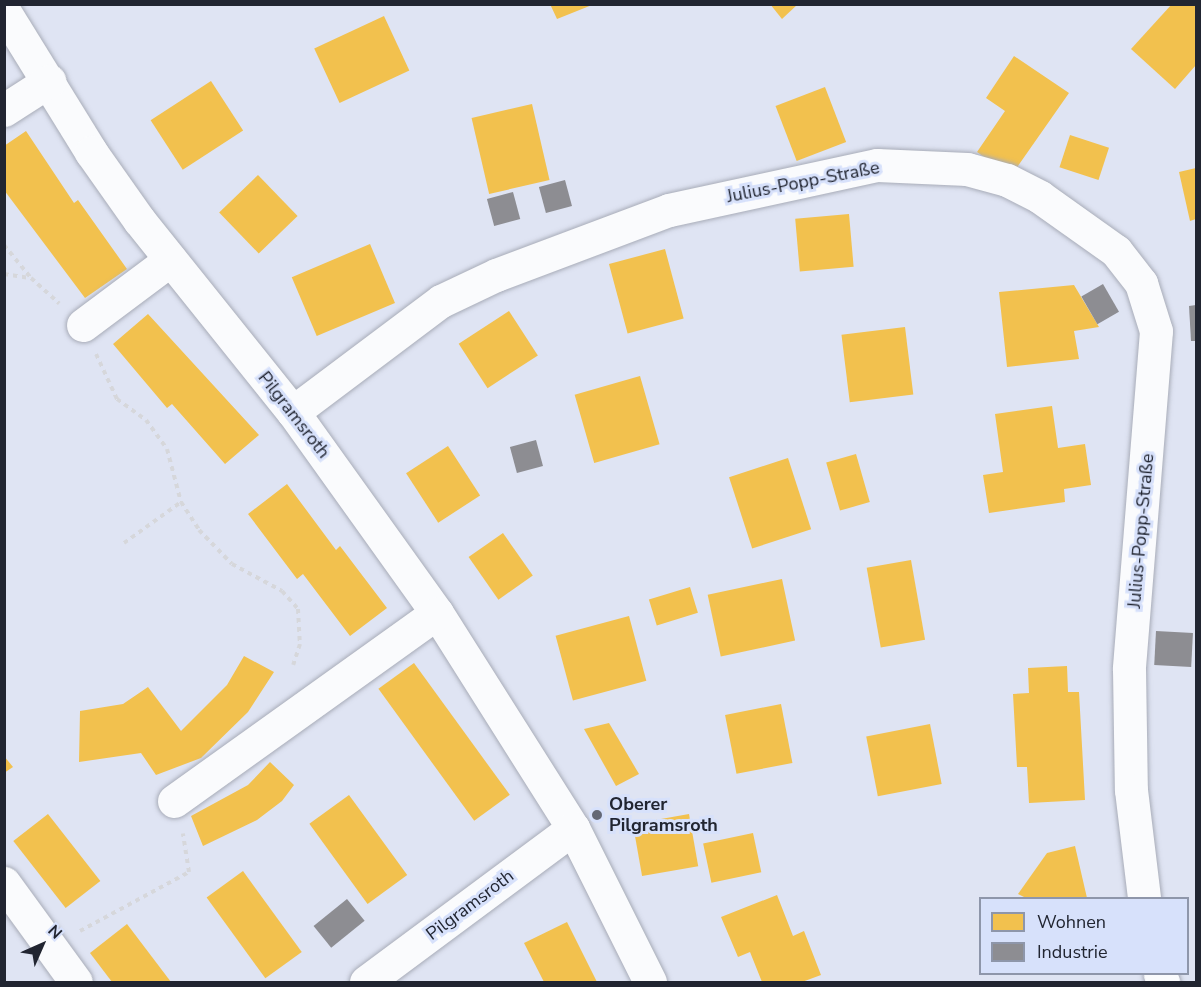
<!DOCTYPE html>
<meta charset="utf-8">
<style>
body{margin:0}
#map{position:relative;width:1201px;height:987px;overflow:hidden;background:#dfe4f3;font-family:"Nunito Sans",sans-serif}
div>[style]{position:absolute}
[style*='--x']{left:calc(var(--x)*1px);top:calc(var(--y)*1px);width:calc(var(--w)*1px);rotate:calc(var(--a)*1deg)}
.homes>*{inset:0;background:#f2c14e;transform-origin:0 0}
.industry>*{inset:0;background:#8d8d92;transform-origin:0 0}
.path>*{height:4px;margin-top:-2px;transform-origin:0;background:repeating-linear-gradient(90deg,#d6d7db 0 4.5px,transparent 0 9px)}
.roads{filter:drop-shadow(0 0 2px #a8acb8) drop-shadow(0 0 2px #a8acb8)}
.minor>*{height:33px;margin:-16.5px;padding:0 16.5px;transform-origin:16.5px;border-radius:16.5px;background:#fafbfd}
.dots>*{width:16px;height:16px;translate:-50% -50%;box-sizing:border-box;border:3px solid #d7e1fb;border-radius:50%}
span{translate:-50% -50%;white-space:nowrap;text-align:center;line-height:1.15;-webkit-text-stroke:6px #d7e1fb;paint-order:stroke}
.street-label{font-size:18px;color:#212531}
.poi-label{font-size:18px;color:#212531;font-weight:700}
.left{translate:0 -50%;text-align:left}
.frame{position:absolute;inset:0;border:6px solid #212531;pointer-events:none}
.legend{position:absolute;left:979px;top:897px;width:210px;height:78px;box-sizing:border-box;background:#d7e1fb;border:2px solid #8e96aa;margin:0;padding:8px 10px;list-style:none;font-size:18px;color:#212531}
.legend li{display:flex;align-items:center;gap:12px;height:30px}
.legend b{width:30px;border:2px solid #8e96aa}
.north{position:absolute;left:12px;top:915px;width:60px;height:60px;-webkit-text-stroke:4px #d7e1fb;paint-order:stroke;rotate:45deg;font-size:16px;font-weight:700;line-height:24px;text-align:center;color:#212531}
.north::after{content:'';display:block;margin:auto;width:21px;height:27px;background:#212531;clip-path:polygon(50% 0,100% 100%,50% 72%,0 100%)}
</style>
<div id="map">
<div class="homes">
<div style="clip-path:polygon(550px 4px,592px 4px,592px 5px,557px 19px)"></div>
<div style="clip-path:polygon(770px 4px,798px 4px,782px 19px)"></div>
<div style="clip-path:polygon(1172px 4px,1196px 4px,1196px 65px,1175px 89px,1131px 49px)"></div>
<div style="left:384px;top:16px;width:60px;height:77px;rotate:65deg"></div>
<div style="clip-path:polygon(1014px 56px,1069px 93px,1011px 176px,977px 152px,1005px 111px,986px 98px)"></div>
<div style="left:211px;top:81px;width:59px;height:72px;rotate:57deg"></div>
<div style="left:825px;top:87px;width:59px;height:53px;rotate:69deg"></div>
<div style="left:532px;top:104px;width:78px;height:62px;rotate:77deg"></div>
<div style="clip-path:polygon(26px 131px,74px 203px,78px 200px,127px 269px,85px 298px,4px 190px,4px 146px)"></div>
<div style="left:1070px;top:135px;width:41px;height:34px;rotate:18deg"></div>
<div style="clip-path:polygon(1196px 168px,1196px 219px,1190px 221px,1179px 172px)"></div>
<div style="left:258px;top:175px;width:57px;height:54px;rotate:46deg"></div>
<div style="left:849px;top:214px;width:53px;height:54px;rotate:85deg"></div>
<div style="left:370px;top:244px;width:64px;height:85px;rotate:67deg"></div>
<div style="left:665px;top:249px;width:72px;height:58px;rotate:75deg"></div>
<div style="clip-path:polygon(1074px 285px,1099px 327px,1074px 331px,1079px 359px,1007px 367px,999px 292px)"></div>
<div style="left:509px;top:311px;width:53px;height:60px;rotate:57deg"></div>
<div style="clip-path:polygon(148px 314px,259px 435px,225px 464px,172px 404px,167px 408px,113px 344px)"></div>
<div style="left:905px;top:327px;width:68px;height:64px;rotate:83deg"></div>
<div style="left:640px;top:376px;width:71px;height:68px;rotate:74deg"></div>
<div style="clip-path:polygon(1052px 406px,1058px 448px,1085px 444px,1091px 485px,1064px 489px,1065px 502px,989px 513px,983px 475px,1003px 472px,995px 414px)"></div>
<div style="left:448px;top:446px;width:59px;height:50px;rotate:57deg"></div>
<div style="left:856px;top:454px;width:50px;height:31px;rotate:74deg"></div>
<div style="left:788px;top:458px;width:75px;height:62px;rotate:72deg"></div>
<div style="clip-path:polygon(287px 484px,336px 550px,340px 546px,387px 608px,350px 636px,303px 574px,297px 579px,248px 514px)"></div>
<div style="left:503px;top:533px;width:52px;height:42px;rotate:55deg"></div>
<div style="left:911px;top:560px;width:81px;height:45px;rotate:80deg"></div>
<div style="left:782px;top:579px;width:63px;height:76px;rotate:78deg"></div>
<div style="left:690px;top:587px;width:27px;height:43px;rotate:73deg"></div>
<div style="left:629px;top:616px;width:67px;height:76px;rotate:75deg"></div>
<div style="clip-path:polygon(244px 656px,274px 672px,248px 712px,201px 758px,156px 775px,141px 753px,79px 762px,80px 711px,123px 704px,148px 687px,181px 731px,227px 685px)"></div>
<div style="left:414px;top:663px;width:163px;height:44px;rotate:54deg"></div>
<div style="clip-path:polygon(1067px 666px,1068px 692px,1079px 692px,1085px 800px,1029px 803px,1027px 767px,1017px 767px,1013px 694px,1029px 693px,1028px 668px)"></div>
<div style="left:781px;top:704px;width:60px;height:57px;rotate:79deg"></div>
<div style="clip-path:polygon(609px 723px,639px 774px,616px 786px,584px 729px)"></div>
<div style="left:930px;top:724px;width:61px;height:65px;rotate:79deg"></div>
<div style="clip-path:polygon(4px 756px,13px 767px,4px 773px)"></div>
<div style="clip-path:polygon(270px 762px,294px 785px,282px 801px,257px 820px,203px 846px,191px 816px,248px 785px)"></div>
<div style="left:349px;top:795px;width:99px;height:49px;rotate:54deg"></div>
<div style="left:48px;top:814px;width:85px;height:44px;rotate:52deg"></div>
<div style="left:689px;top:814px;width:53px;height:57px;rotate:80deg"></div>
<div style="left:753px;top:833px;width:40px;height:51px;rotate:78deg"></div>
<div style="clip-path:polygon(1075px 846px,1087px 898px,1026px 898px,1018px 894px,1047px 853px)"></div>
<div style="left:243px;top:871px;width:100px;height:45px;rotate:54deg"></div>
<div style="clip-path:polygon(777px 895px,793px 936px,804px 931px,821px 975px,802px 982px,762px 982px,750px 952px,738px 957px,721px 917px)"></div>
<div style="clip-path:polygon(567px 922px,597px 982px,544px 982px,524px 943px)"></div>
<div style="clip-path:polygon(127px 924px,171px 982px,112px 982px,90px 953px)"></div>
</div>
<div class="industry">
<div style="left:565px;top:180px;width:27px;height:27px;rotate:75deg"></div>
<div style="left:513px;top:192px;width:28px;height:27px;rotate:75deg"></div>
<div style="left:1103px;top:284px;width:32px;height:25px;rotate:60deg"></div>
<div style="clip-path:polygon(1196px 305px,1196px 341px,1191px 341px,1189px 306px)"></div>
<div style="left:536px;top:440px;width:27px;height:27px;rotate:75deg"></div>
<div style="left:1156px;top:631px;width:37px;height:34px;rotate:3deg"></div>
<div style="left:347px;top:899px;width:28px;height:43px;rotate:51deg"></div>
</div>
<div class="path">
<div style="--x:4;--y:245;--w:43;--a:50.7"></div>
<div style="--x:31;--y:278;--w:38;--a:42"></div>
<div style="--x:4;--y:274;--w:26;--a:9"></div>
<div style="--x:96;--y:354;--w:50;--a:65"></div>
<div style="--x:117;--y:399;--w:36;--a:36"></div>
<div style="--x:146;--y:420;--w:36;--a:54"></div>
<div style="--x:167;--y:449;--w:55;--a:75.2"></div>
<div style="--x:181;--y:502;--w:33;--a:57"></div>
<div style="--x:199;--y:530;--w:47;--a:45.9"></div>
<div style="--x:232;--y:564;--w:57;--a:28.4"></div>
<div style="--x:282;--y:591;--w:24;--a:48"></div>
<div style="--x:298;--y:609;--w:35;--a:87"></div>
<div style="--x:300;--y:644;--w:22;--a:108"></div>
<div style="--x:124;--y:543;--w:70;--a:-35.7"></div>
<div style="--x:80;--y:931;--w:124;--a:-28.4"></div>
<div style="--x:189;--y:872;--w:39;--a:-99"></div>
</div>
<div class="roads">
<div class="minor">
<div style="--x:4;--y:11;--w:166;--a:58.3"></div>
<div style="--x:91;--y:152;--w:83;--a:54.8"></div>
<div style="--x:139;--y:220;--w:246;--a:51.3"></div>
<div style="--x:293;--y:412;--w:247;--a:54.4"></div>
<div style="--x:437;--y:613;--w:254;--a:57.7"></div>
<div style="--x:573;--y:828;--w:172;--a:63.4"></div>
<div style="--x:4;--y:110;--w:54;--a:-32.8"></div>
<div style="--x:83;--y:325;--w:109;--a:-36.8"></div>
<div style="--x:293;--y:412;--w:185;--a:-36.9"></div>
<div style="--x:441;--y:301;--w:61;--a:-25.3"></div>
<div style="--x:496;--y:275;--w:185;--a:-20.6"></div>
<div style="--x:669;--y:210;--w:213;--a:-12.2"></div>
<div style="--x:877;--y:165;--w:90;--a:2.5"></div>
<div style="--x:967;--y:169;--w:41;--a:15.4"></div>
<div style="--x:1007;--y:180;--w:37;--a:27"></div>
<div style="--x:1040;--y:197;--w:93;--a:35.4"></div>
<div style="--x:1116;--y:251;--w:41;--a:52"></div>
<div style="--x:1141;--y:283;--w:50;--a:72.6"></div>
<div style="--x:1156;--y:331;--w:339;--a:94.6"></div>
<div style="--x:1129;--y:669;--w:121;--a:89.1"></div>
<div style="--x:1131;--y:790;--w:109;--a:83.1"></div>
<div style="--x:174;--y:801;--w:323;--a:-35.6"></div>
<div style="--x:4;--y:883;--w:122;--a:54"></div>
<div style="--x:1160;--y:974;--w:9;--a:69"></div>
<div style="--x:366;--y:982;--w:258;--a:-36.6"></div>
</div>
</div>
<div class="dots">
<div style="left:597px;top:815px;background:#646875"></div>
</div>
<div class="street-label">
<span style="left:803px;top:182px;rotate:-11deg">Julius-Popp-Straße</span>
<span style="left:294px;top:415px;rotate:52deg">Pilgramsroth</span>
<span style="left:1141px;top:531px;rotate:-85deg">Julius-Popp-Straße</span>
<span style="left:470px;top:905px;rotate:-37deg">Pilgramsroth</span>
</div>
<div class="poi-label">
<span class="left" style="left:609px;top:815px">Oberer<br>Pilgramsroth</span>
</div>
<div class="frame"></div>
<ul class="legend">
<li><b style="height:16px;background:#f2c14e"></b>Wohnen</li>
<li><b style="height:16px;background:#8d8d92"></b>Industrie</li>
</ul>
<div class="north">N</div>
</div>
